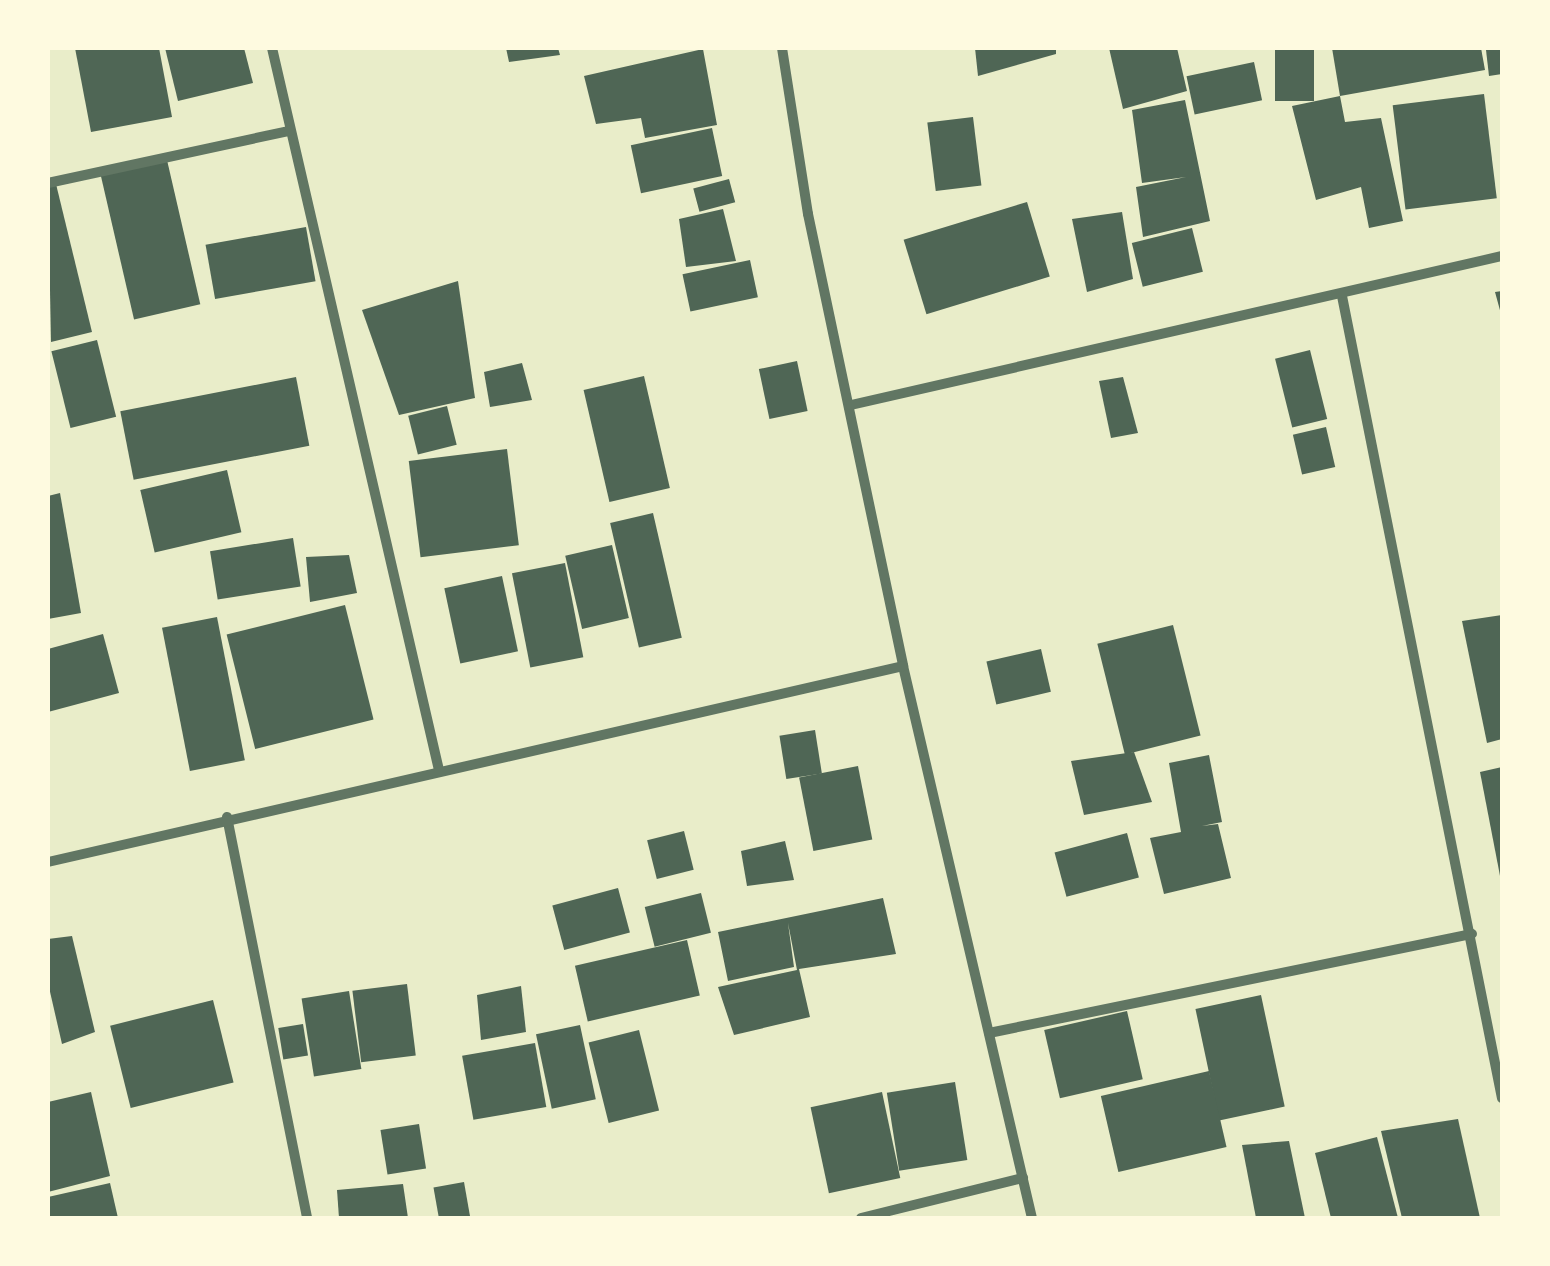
<!DOCTYPE html>
<style>
body{margin:0}
#map{position:relative;width:1550px;height:1266px;overflow:hidden;background:#e9edc9;font-family:Raleway,sans-serif}
div>[style]{position:absolute}
[style*='--x']{left:calc(var(--x)*1px);top:calc(var(--y)*1px);width:calc(var(--w)*1px);rotate:calc(var(--a)*1deg)}
.building>*{inset:0;background:#4f6655;transform-origin:0 0}
.minor>*{height:10px;margin:-5px;padding:0 5px;transform-origin:5px;border-radius:5px;background:#617663}
span{translate:-50% -50%;white-space:nowrap;text-align:center;line-height:1.15;-webkit-text-stroke:9px #fefae0;paint-order:stroke}
.frame{position:absolute;inset:0;border:50px solid #fefae0;pointer-events:none}
</style>
<div id="map">
<div class="building">
<div style="clip-path:polygon(75px 48px,159px 48px,172px 117px,91px 132px)"></div>
<div style="clip-path:polygon(165px 48px,244px 48px,253px 83px,178px 101px)"></div>
<div style="clip-path:polygon(506px 48px,558px 48px,560px 55px,509px 62px)"></div>
<div style="clip-path:polygon(975px 48px,1056px 48px,1056px 54px,978px 76px)"></div>
<div style="clip-path:polygon(1109px 48px,1177px 48px,1187px 91px,1123px 109px)"></div>
<div style="left:1275px;top:48px;width:39px;height:53px"></div>
<div style="clip-path:polygon(1332px 48px,1481px 48px,1485px 70px,1340px 96px)"></div>
<div style="clip-path:polygon(1502px 48px,1502px 74px,1489px 76px,1486px 50px)"></div>
<div style="clip-path:polygon(703px 49px,717px 125px,645px 138px,641px 118px,596px 124px,584px 76px)"></div>
<div style="left:1254px;top:62px;width:39px;height:69px;rotate:78deg"></div>
<div style="left:1484px;top:94px;width:105px;height:92px;rotate:83deg"></div>
<div style="clip-path:polygon(1340px 96px,1345px 122px,1381px 118px,1403px 221px,1369px 228px,1361px 187px,1316px 200px,1292px 106px)"></div>
<div style="clip-path:polygon(1185px 100px,1210px 221px,1143px 237px,1136px 187px,1186px 177px,1142px 183px,1132px 110px)"></div>
<div style="left:973px;top:117px;width:69px;height:46px;rotate:83deg"></div>
<div style="left:712px;top:128px;width:49px;height:83px;rotate:78deg"></div>
<div style="left:167px;top:160px;width:148px;height:68px;rotate:77deg"></div>
<div style="left:729px;top:179px;width:24px;height:37px;rotate:75deg"></div>
<div style="clip-path:polygon(56px 184px,92px 332px,51px 342px,48px 186px)"></div>
<div style="left:1027px;top:202px;width:78px;height:129px;rotate:73deg"></div>
<div style="clip-path:polygon(723px 209px,736px 261px,686px 267px,679px 219px)"></div>
<div style="clip-path:polygon(1122px 212px,1133px 279px,1087px 292px,1072px 219px)"></div>
<div style="left:306px;top:227px;width:55px;height:102px;rotate:80deg"></div>
<div style="left:1192px;top:228px;width:45px;height:62px;rotate:76deg"></div>
<div style="left:750px;top:260px;width:38px;height:69px;rotate:78deg"></div>
<div style="clip-path:polygon(458px 281px,475px 398px,399px 415px,362px 310px)"></div>
<div style="clip-path:polygon(1502px 291px,1502px 314px,1501px 314px,1495px 292px)"></div>
<div style="left:97px;top:340px;width:79px;height:47px;rotate:76deg"></div>
<div style="left:1310px;top:350px;width:71px;height:36px;rotate:76deg"></div>
<div style="left:797px;top:361px;width:51px;height:39px;rotate:78deg"></div>
<div style="clip-path:polygon(522px 363px,532px 400px,490px 407px,484px 372px)"></div>
<div style="left:644px;top:376px;width:115px;height:62px;rotate:77deg"></div>
<div style="left:296px;top:377px;width:70px;height:179px;rotate:79deg"></div>
<div style="clip-path:polygon(1123px 377px,1138px 433px,1111px 438px,1099px 381px)"></div>
<div style="left:447px;top:406px;width:40px;height:40px;rotate:76deg"></div>
<div style="left:1326px;top:427px;width:41px;height:34px;rotate:77deg"></div>
<div style="left:507px;top:449px;width:97px;height:99px;rotate:83deg"></div>
<div style="left:227px;top:470px;width:64px;height:89px;rotate:77deg"></div>
<div style="clip-path:polygon(60px 493px,81px 613px,48px 619px,48px 496px)"></div>
<div style="left:653px;top:513px;width:128px;height:44px;rotate:77deg"></div>
<div style="left:293px;top:538px;width:49px;height:84px;rotate:81deg"></div>
<div style="left:612px;top:545px;width:75px;height:48px;rotate:77deg"></div>
<div style="clip-path:polygon(349px 555px,357px 593px,310px 602px,306px 557px)"></div>
<div style="left:565px;top:563px;width:96px;height:54px;rotate:79deg"></div>
<div style="left:502px;top:576px;width:77px;height:59px;rotate:78deg"></div>
<div style="left:345px;top:605px;width:118px;height:122px;rotate:76deg"></div>
<div style="clip-path:polygon(1502px 615px,1502px 739px,1487px 743px,1462px 621px)"></div>
<div style="left:217px;top:617px;width:146px;height:56px;rotate:79deg"></div>
<div style="left:1173px;top:625px;width:114px;height:78px;rotate:76deg"></div>
<div style="clip-path:polygon(103px 634px,119px 693px,48px 712px,48px 649px)"></div>
<div style="left:1041px;top:649px;width:44px;height:56px;rotate:77deg"></div>
<div style="left:815px;top:730px;width:44px;height:36px;rotate:81deg"></div>
<div style="clip-path:polygon(1134px 752px,1152px 802px,1084px 815px,1071px 761px)"></div>
<div style="clip-path:polygon(1209px 755px,1222px 822px,1202px 826px,1218px 824px,1231px 878px,1164px 894px,1150px 838px,1181px 832px,1169px 763px)"></div>
<div style="left:858px;top:766px;width:75px;height:60px;rotate:79deg"></div>
<div style="clip-path:polygon(1502px 767px,1502px 881px,1501px 881px,1480px 772px)"></div>
<div style="left:684px;top:831px;width:40px;height:38px;rotate:76deg"></div>
<div style="left:1127px;top:833px;width:46px;height:75px;rotate:75deg"></div>
<div style="clip-path:polygon(785px 841px,794px 880px,747px 886px,741px 851px)"></div>
<div style="left:618px;top:888px;width:46px;height:68px;rotate:75deg"></div>
<div style="left:701px;top:893px;width:41px;height:58px;rotate:76deg"></div>
<div style="clip-path:polygon(883px 898px,896px 954px,799px 969px,810px 1017px,734px 1035px,718px 987px,797px 970px,788px 923px,794px 967px,728px 981px,718px 932px)"></div>
<div style="clip-path:polygon(72px 936px,95px 1032px,62px 1044px,48px 983px,48px 939px)"></div>
<div style="left:687px;top:940px;width:57px;height:115px;rotate:77deg"></div>
<div style="left:407px;top:984px;width:72px;height:55px;rotate:83deg"></div>
<div style="clip-path:polygon(521px 986px,526px 1032px,481px 1040px,477px 995px)"></div>
<div style="left:349px;top:991px;width:79px;height:48px;rotate:81deg"></div>
<div style="left:1261px;top:995px;width:114px;height:67px;rotate:78deg"></div>
<div style="left:213px;top:1000px;width:85px;height:106px;rotate:76deg"></div>
<div style="left:1127px;top:1011px;width:70px;height:85px;rotate:77deg"></div>
<div style="left:303px;top:1024px;width:32px;height:25px;rotate:81deg"></div>
<div style="left:580px;top:1025px;width:76px;height:45px;rotate:78deg"></div>
<div style="left:639px;top:1030px;width:83px;height:52px;rotate:76deg"></div>
<div style="left:535px;top:1043px;width:65px;height:74px;rotate:80deg"></div>
<div style="left:1209px;top:1071px;width:78px;height:111px;rotate:77deg"></div>
<div style="left:955px;top:1082px;width:79px;height:69px;rotate:81deg"></div>
<div style="clip-path:polygon(91px 1092px,110px 1176px,48px 1192px,48px 1102px)"></div>
<div style="left:882px;top:1092px;width:88px;height:73px;rotate:78deg"></div>
<div style="clip-path:polygon(1458px 1119px,1480px 1218px,1402px 1218px,1381px 1131px)"></div>
<div style="left:419px;top:1124px;width:45px;height:39px;rotate:81deg"></div>
<div style="clip-path:polygon(1377px 1137px,1398px 1218px,1331px 1218px,1315px 1153px)"></div>
<div style="clip-path:polygon(1289px 1141px,1305px 1218px,1256px 1218px,1242px 1145px)"></div>
<div style="left:464px;top:1182px;width:35px;height:31px;rotate:80deg"></div>
<div style="clip-path:polygon(110px 1183px,118px 1218px,48px 1218px,48px 1197px)"></div>
<div style="clip-path:polygon(403px 1184px,408px 1218px,339px 1218px,337px 1190px)"></div>
</div>
<div class="minor">
<div style="--x:272;--y:48;--w:741;--a:76.98"></div>
<div style="--x:782;--y:48;--w:168;--a:81.1"></div>
<div style="--x:808;--y:214;--w:462;--a:78.1"></div>
<div style="--x:903;--y:666;--w:567;--a:76.85"></div>
<div style="--x:48;--y:183;--w:247;--a:-12.2"></div>
<div style="--x:1342;--y:296;--w:818;--a:78.72"></div>
<div style="--x:851;--y:405;--w:668;--a:-12.89"></div>
<div style="--x:227;--y:817;--w:409;--a:78.7"></div>
<div style="--x:48;--y:862;--w:877;--a:-12.91"></div>
<div style="--x:989;--y:1033;--w:493;--a:-11.6"></div>
<div style="--x:861;--y:1218;--w:167;--a:-13.9"></div>
</div>
<div class="frame"></div>
</div>
